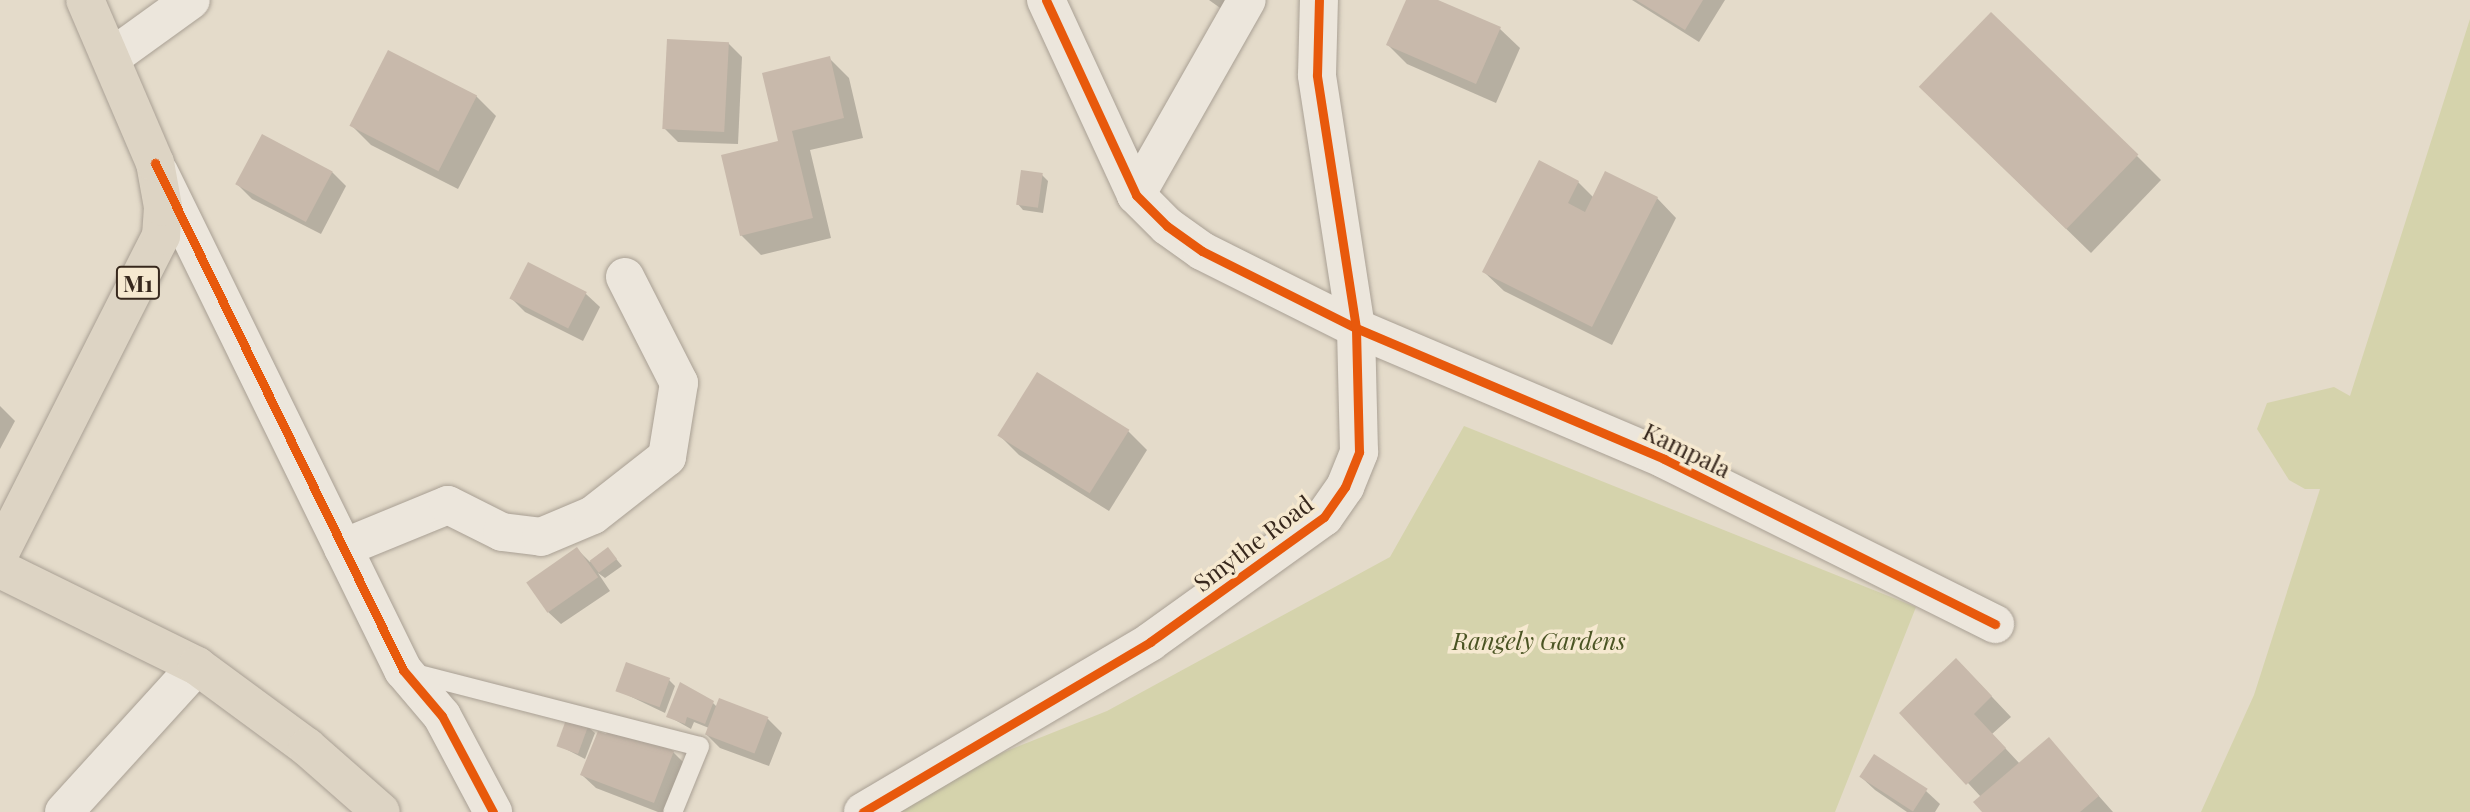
<!DOCTYPE html>
<style>
body{margin:0}
#map{position:relative;width:2470px;height:812px;overflow:hidden;background:#e4dbca;font-family:"Playfair Display",serif}
div>[style]{position:absolute}
[style*='--x']{left:calc(var(--x)*1px);top:calc(var(--y)*1px);width:calc(var(--w)*1px);rotate:calc(var(--a)*1deg)}
.green>*{inset:0;background:#d5d3ac}
.shadow>*{inset:0;background:#0003}
.building>*{inset:0;background:#c8b9ab;transform-origin:0 0}
.roads{filter:drop-shadow(0 0 2px #a9a094) drop-shadow(0 0 2px #a9a094)}
.service>*{height:19px;margin:-9.5px;padding:0 9.5px;transform-origin:9.5px;border-radius:9.5px;background:#ece6dc}
.minor>*{height:38px;margin:-19px;padding:0 19px;transform-origin:19px;border-radius:19px;background:#ece6dc}
.trunk>*{height:38px;margin:-19px;padding:0 19px;transform-origin:19px;border-radius:19px;background:#ddd4c4}
.cycleway>*{height:9px;margin:-4.5px;padding:0 4.5px;transform-origin:4.5px;border-radius:4.5px;background:#e8590c}
span{translate:-50% -50%;white-space:nowrap;text-align:center;line-height:1.15;-webkit-text-stroke:7px #f6e9d0;paint-order:stroke}
.shield-label span{padding:2px 5px;background:#f6e9d0;border:2px solid;border-radius:5px;-webkit-text-stroke-width:0}
.shield-label{font-size:23px;color:#37281d;font-weight:700}
.street-label{font-size:24px;color:#37281d}
.park-label{font-size:24px;color:#4a5423;font-style:italic}
</style>
<div id="map">
<div class="green">
<div style="clip-path:polygon(2470px 19px,2470px 812px,2201px 812px,2254px 695px,2320px 489px,2305px 489px,2289px 480px,2257px 429px,2267px 403px,2334px 387px,2350px 396px)"></div>
<div style="clip-path:polygon(1464px 426px,1916px 607px,1835px 812px,853px 812px,1107px 711px,1390px 557px)"></div>
</div>
<div class="shadow">
<div style="clip-path:polygon(1209px 0,1230px 0,1223px 10px)"></div>
<div style="clip-path:polygon(1408px 0,1434px 0,1500px 29px,1520px 48px,1496px 103px,1407px 64px,1388px 45px)"></div>
<div style="clip-path:polygon(1632px 0,1725px 0,1699px 42px)"></div>
<div style="clip-path:polygon(728px 43px,742px 57px,738px 144px,678px 142px,664px 128px)"></div>
<div style="clip-path:polygon(829px 58px,849px 78px,863px 138px,810px 150px,831px 238px,761px 255px,741px 235px,780px 143px)"></div>
<div style="clip-path:polygon(476px 96px,496px 116px,458px 189px,371px 145px,351px 125px)"></div>
<div style="clip-path:polygon(1945px 111px,2137px 156px,2161px 180px,2091px 253px)"></div>
<div style="clip-path:polygon(332px 172px,346px 186px,321px 234px,252px 199px,238px 185px)"></div>
<div style="clip-path:polygon(1042px 175px,1048px 181px,1043px 213px,1023px 210px,1017px 203px)"></div>
<div style="clip-path:polygon(1578px 182px,1594px 198px,1657px 198px,1676px 218px,1612px 345px,1504px 291px,1484px 272px)"></div>
<div style="clip-path:polygon(529px 264px,586px 294px,600px 307px,583px 341px,525px 312px,511px 298px)"></div>
<div style="clip-path:polygon(0 406px,15px 421px,0 449px)"></div>
<div style="clip-path:polygon(1128px 431px,1147px 450px,1109px 511px,1019px 455px,999px 435px)"></div>
<div style="clip-path:polygon(577px 549px,590px 562px,608px 549px,622px 566px,605px 578px,598px 573px,610px 591px,561px 624px,547px 611px)"></div>
<div style="clip-path:polygon(669px 680px,675px 686px,665px 713px,617px 690px)"></div>
<div style="clip-path:polygon(1976px 680px,2011px 717px,1992px 734px,2020px 764px,2049px 740px,2113px 812px,1984px 812px,1981px 797px,1968px 783px)"></div>
<div style="clip-path:polygon(720px 700px,768px 719px,782px 733px,769px 766px,720px 748px,706px 734px,709px 728px,694px 722px,691px 729px,668px 716px,713px 703px,717px 707px)"></div>
<div style="clip-path:polygon(588px 727px,595px 733px,585px 759px,558px 745px)"></div>
<div style="clip-path:polygon(673px 752px,687px 766px,669px 812px,658px 812px,596px 788px,582px 775px)"></div>
<div style="clip-path:polygon(1875px 757px,1926px 791px,1940px 804px,1935px 812px,1907px 812px,1875px 790px,1861px 777px)"></div>
</div>
<div class="building">
<div style="clip-path:polygon(1406px 0,1438px 0,1501px 27px,1476px 84px,1386px 45px)"></div>
<div style="clip-path:polygon(1636px 0,1703px 0,1685px 30px)"></div>
<div style="left:1991px;top:12px;width:205px;height:104px;rotate:44deg"></div>
<div style="left:667px;top:39px;width:62px;height:90px;rotate:3deg"></div>
<div style="left:388px;top:50px;width:100px;height:85px;rotate:27deg"></div>
<div style="clip-path:polygon(830px 56px,844px 118px,792px 131px,813px 218px,740px 236px,721px 155px,778px 141px,762px 73px)"></div>
<div style="left:262px;top:134px;width:80px;height:57px;rotate:28deg"></div>
<div style="clip-path:polygon(1539px 160px,1579px 181px,1568px 203px,1585px 212px,1605px 171px,1658px 197px,1592px 327px,1482px 272px)"></div>
<div style="left:1021px;top:170px;width:22px;height:35px;rotate:8deg"></div>
<div style="left:528px;top:262px;width:66px;height:41px;rotate:27deg"></div>
<div style="left:1037px;top:372px;width:109px;height:75px;rotate:32deg"></div>
<div style="left:577px;top:547px;width:37px;height:62px;rotate:55deg"></div>
<div style="left:608px;top:547px;width:15px;height:23px;rotate:53deg"></div>
<div style="clip-path:polygon(1956px 658px,1992px 696px,1974px 714px,2006px 748px,1966px 785px,1899px 713px)"></div>
<div style="left:626px;top:662px;width:47px;height:31px;rotate:20deg"></div>
<div style="clip-path:polygon(680px 682px,714px 701px,705px 724px,687px 717px,685px 724px,666px 717px)"></div>
<div style="left:719px;top:698px;width:53px;height:39px;rotate:21deg"></div>
<div style="left:567px;top:717px;width:23px;height:31px;rotate:20deg"></div>
<div style="clip-path:polygon(610px 725px,674px 751px,654px 803px,580px 775px,598px 731px,606px 734px)"></div>
<div style="clip-path:polygon(2049px 737px,2099px 796px,2080px 812px,1982px 812px,1973px 802px)"></div>
<div style="left:1874px;top:754px;width:64px;height:27px;rotate:33deg"></div>
</div>
<div class="roads">
<div class="service">
<div style="--x:411;--y:672;--w:297;--a:14.4"></div>
<div style="--x:699;--y:746;--w:71;--a:112.2"></div>
</div>
<div class="minor">
<div style="--x:1046;--y:0;--w:215;--a:65.2"></div>
<div style="--x:1136;--y:195;--w:44;--a:45"></div>
<div style="--x:1167;--y:226;--w:43;--a:35.5"></div>
<div style="--x:1202;--y:251;--w:172;--a:26.6"></div>
<div style="--x:1356;--y:328;--w:335;--a:23"></div>
<div style="--x:1664;--y:459;--w:370;--a:26.5"></div>
<div style="--x:112;--y:57;--w:97;--a:-35.8"></div>
<div style="--x:159;--y:172;--w:555;--a:63.9"></div>
<div style="--x:403;--y:670;--w:60;--a:49.7"></div>
<div style="--x:442;--y:716;--w:109;--a:62"></div>
<div style="--x:1136;--y:195;--w:224;--a:-60.4"></div>
<div style="--x:343;--y:548;--w:113;--a:-22.3"></div>
<div style="--x:448;--y:505;--w:60;--a:26.6"></div>
<div style="--x:502;--y:532;--w:39;--a:7"></div>
<div style="--x:541;--y:537;--w:56;--a:-22.9"></div>
<div style="--x:593;--y:515;--w:94;--a:-38.1"></div>
<div style="--x:667;--y:457;--w:75;--a:-80.8"></div>
<div style="--x:679;--y:383;--w:119;--a:-117"></div>
<div style="--x:64;--y:812;--w:197;--a:-47.7"></div>
<div style="--x:863;--y:812;--w:334;--a:-30.6"></div>
<div style="--x:1150;--y:642;--w:214;--a:-35.7"></div>
<div style="--x:1324;--y:517;--w:37;--a:-55"></div>
<div style="--x:1345;--y:487;--w:38;--a:-68"></div>
<div style="--x:1359;--y:452;--w:124;--a:-91.4"></div>
<div style="--x:1356;--y:328;--w:256;--a:-98.8"></div>
<div style="--x:1317;--y:75;--w:75;--a:-88.5"></div>
</div>
<div class="trunk">
<div style="--x:0;--y:553;--w:356;--a:-63.1"></div>
<div style="--x:161;--y:236;--w:29;--a:-86"></div>
<div style="--x:163;--y:207;--w:45;--a:-100.3"></div>
<div style="--x:155;--y:163;--w:177;--a:-113.2"></div>
<div style="--x:0;--y:569;--w:220;--a:26.2"></div>
<div style="--x:197;--y:666;--w:137;--a:36.4"></div>
<div style="--x:307;--y:747;--w:98;--a:41.3"></div>
</div>
</div>
<div class="cycleway">
<div style="--x:1046;--y:0;--w:215;--a:65.2"></div>
<div style="--x:1136;--y:195;--w:44;--a:45"></div>
<div style="--x:1167;--y:226;--w:43;--a:35.5"></div>
<div style="--x:1202;--y:251;--w:172;--a:26.6"></div>
<div style="--x:1356;--y:328;--w:335;--a:23"></div>
<div style="--x:1664;--y:459;--w:370;--a:26.5"></div>
<div style="--x:155;--y:163;--w:564;--a:63.93"></div>
<div style="--x:403;--y:670;--w:60;--a:49.7"></div>
<div style="--x:442;--y:716;--w:109;--a:62"></div>
<div style="--x:863;--y:812;--w:334;--a:-30.6"></div>
<div style="--x:1150;--y:642;--w:214;--a:-35.7"></div>
<div style="--x:1324;--y:517;--w:37;--a:-55"></div>
<div style="--x:1345;--y:487;--w:38;--a:-68"></div>
<div style="--x:1359;--y:452;--w:124;--a:-91.4"></div>
<div style="--x:1356;--y:328;--w:256;--a:-98.8"></div>
<div style="--x:1317;--y:75;--w:75;--a:-88.5"></div>
</div>
<div class="shield-label">
<span style="left:138px;top:283px">M1</span>
</div>
<div class="street-label">
<span style="left:1687px;top:450px;rotate:26deg">Kampala</span>
<span style="left:1253px;top:543px;rotate:-37deg">Smythe Road</span>
</div>
<div class="park-label">
<span style="left:1539px;top:641px">Rangely Gardens</span>
</div>
</div>
